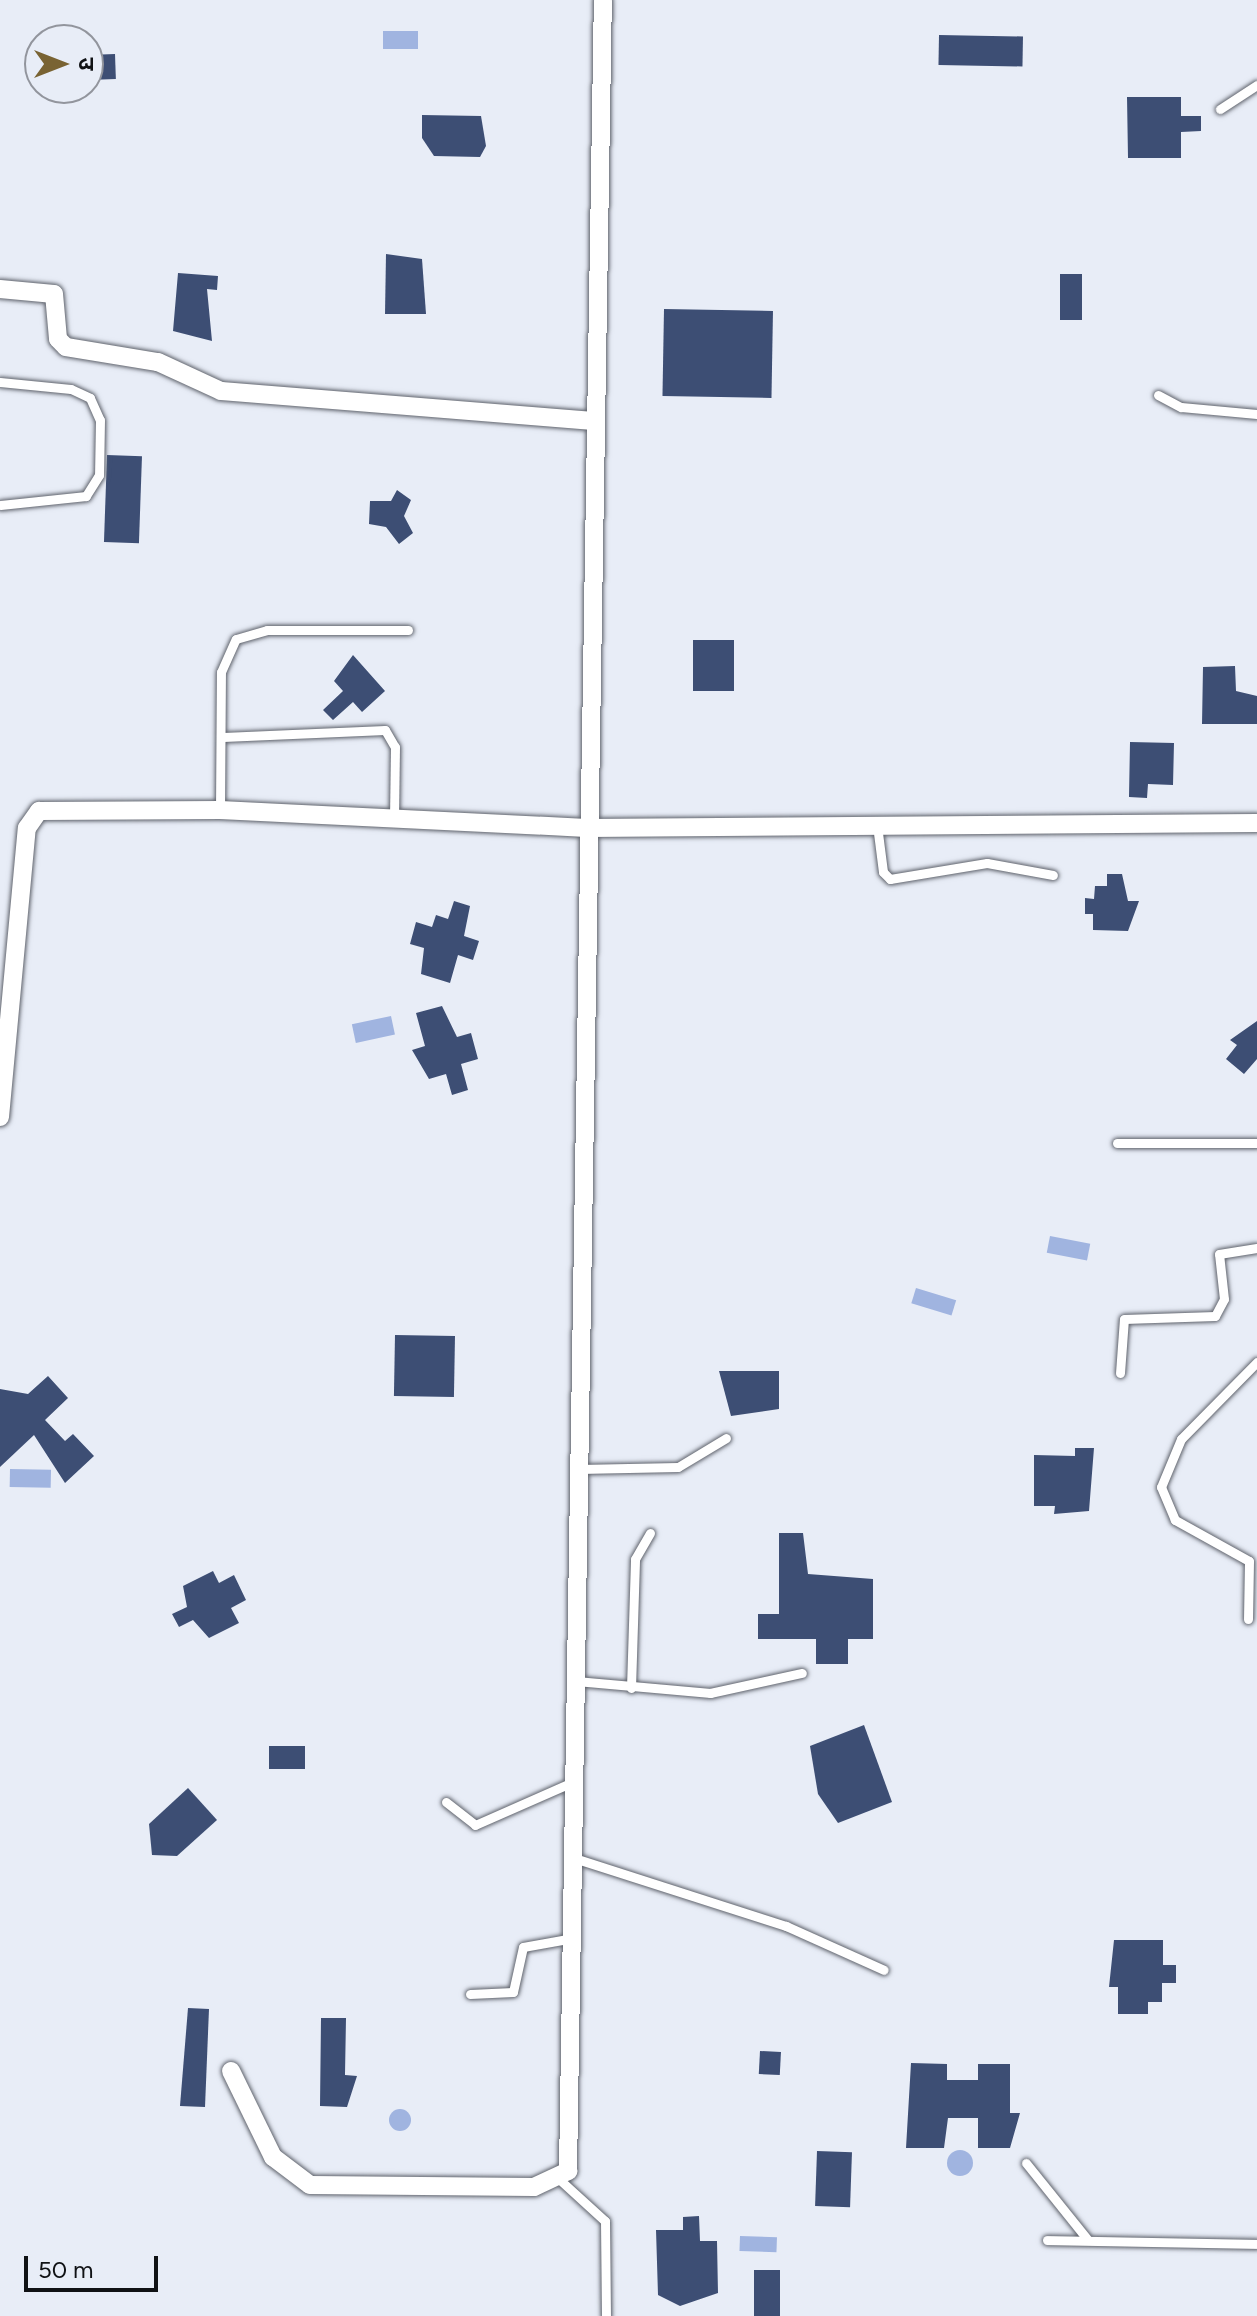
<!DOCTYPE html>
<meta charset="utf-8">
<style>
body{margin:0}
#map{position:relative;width:1257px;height:2316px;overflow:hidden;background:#e8edf7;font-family:Figtree,"Noto Sans Devanagari",sans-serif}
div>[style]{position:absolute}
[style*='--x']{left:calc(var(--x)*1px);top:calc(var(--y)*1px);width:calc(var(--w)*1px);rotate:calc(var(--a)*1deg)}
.water>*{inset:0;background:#a0b4e0;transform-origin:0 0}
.round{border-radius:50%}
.building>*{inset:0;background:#3d4e74;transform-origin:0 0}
.roads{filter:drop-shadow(0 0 2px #5f636c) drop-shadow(0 0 2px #5f636c)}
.service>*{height:9px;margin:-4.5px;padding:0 4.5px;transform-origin:4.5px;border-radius:4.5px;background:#fff}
.minor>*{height:18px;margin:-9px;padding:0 9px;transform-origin:9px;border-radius:9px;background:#fff}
span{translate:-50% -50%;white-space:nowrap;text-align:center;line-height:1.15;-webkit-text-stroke:8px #e8edf7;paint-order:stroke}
.north{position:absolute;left:24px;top:24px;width:80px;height:80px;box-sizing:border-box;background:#e8edf7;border:2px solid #92959d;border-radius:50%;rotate:90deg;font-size:22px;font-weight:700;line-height:32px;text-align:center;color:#101215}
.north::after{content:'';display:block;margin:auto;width:28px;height:36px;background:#796333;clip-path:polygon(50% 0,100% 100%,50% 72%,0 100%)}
.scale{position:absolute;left:24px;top:2256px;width:134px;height:36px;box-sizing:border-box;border:4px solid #101215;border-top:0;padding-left:10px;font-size:24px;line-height:28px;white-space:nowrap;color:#101215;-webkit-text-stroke:6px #e8edf7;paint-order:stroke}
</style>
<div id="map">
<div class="water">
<div style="left:383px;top:31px;width:35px;height:18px"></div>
<div style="left:391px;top:1016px;width:19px;height:40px;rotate:78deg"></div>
<div style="left:1050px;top:1236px;width:41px;height:17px;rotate:11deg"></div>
<div style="left:916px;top:1288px;width:42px;height:16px;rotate:17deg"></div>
<div style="left:10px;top:1469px;width:41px;height:18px;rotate:1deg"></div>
<div class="round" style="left:389px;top:2109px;width:22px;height:22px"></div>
<div class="round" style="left:947px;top:2150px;width:26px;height:26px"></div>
<div style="left:740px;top:2236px;width:37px;height:15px;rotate:2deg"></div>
</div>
<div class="building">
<div style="left:939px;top:35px;width:84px;height:30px;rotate:1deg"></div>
<div style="left:115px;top:54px;width:25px;height:27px;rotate:88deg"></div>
<div style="clip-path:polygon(1127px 97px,1181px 97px,1181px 116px,1201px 116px,1201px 131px,1181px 132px,1181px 158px,1128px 158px)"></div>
<div style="clip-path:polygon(422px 115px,481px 116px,486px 146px,480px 157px,434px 156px,422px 138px)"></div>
<div style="clip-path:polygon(386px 254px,422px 259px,426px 314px,385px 314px)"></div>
<div style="clip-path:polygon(178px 273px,218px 276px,217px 290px,207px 289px,212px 341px,173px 331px)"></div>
<div style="left:1060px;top:274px;width:22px;height:46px"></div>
<div style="left:664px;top:309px;width:109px;height:87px;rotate:1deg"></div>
<div style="left:107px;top:455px;width:35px;height:87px;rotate:2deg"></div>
<div style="clip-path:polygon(397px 490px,411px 500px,404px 516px,413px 533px,399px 544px,386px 527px,369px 524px,370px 501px,391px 501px)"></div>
<div style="left:693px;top:640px;width:41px;height:51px"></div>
<div style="clip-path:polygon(353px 655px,385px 691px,362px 712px,353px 702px,333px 720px,323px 710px,343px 691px,334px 681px)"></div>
<div style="clip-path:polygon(1235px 666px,1236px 691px,1257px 696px,1257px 724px,1202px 724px,1203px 667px)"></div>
<div style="clip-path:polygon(1130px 742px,1174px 743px,1173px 785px,1148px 784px,1147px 798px,1129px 797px)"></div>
<div style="clip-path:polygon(1107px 874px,1122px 874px,1128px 901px,1139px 901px,1128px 931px,1093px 930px,1093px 914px,1085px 914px,1085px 898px,1094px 899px,1095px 886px,1107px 886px)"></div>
<div style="clip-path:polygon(454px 901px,470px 906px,464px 936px,479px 941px,473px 960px,458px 955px,450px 983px,421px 974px,424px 948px,410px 944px,416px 922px,432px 927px,436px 915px,448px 919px)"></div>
<div style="clip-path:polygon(442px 1006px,457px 1037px,471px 1033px,478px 1059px,461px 1064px,468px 1090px,452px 1095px,446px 1074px,429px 1079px,412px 1050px,425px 1046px,416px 1013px)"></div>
<div style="clip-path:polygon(1257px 1021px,1257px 1059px,1244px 1074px,1226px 1059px,1237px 1045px,1230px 1040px)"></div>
<div style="left:395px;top:1335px;width:60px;height:61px;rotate:1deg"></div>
<div style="clip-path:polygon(719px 1371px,779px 1371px,779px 1409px,731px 1416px)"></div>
<div style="clip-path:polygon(48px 1376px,68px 1398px,45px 1420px,65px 1441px,73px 1434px,94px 1456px,65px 1483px,34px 1435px,0 1467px,0 1389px,28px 1394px)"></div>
<div style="clip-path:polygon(1075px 1448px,1094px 1448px,1089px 1511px,1054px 1514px,1055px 1506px,1034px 1506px,1034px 1455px,1075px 1456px)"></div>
<div style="clip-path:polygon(779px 1533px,803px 1533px,808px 1574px,873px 1579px,873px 1639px,848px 1639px,848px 1664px,816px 1664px,816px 1639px,758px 1639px,758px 1614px,779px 1614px)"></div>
<div style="clip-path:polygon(213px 1571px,219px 1583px,234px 1575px,246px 1600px,231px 1608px,239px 1623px,209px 1638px,193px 1620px,179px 1627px,172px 1614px,187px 1607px,183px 1586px)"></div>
<div style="clip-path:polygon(864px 1725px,892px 1802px,838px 1823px,818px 1794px,810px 1746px)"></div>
<div style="left:269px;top:1746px;width:36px;height:23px"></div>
<div style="clip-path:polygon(188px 1788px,217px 1820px,177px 1856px,152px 1855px,149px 1824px)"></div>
<div style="clip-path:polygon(1114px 1940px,1163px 1940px,1163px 1965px,1176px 1965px,1176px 1983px,1162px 1983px,1162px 2002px,1148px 2002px,1148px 2014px,1118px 2014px,1118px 1987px,1109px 1987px)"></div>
<div style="clip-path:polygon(188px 2008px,209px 2009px,205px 2107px,180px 2106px)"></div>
<div style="clip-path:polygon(321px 2018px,346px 2018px,345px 2075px,357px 2076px,347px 2107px,320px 2106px)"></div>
<div style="left:760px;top:2051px;width:21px;height:23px;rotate:3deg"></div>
<div style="clip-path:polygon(911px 2063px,947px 2064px,947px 2080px,978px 2080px,978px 2064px,1010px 2064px,1010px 2113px,1020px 2113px,1010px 2148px,978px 2148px,978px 2118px,948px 2118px,944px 2148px,906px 2148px)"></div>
<div style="left:817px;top:2151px;width:35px;height:55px;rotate:2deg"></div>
<div style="clip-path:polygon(699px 2216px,700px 2241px,717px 2241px,718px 2293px,680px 2306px,658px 2295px,656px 2230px,683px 2230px,683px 2217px)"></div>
<div style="left:754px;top:2270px;width:26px;height:46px"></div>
</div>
<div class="roads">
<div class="service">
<div style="--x:1220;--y:109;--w:44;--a:-33"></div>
<div style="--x:0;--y:382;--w:71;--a:5.6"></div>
<div style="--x:71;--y:389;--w:21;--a:25"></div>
<div style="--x:90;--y:398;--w:24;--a:66"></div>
<div style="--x:100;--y:420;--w:55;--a:91"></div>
<div style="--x:99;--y:475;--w:25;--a:122"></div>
<div style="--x:86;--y:496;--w:86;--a:174"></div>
<div style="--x:1158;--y:395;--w:26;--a:28"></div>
<div style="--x:1181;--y:407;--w:76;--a:5.3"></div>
<div style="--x:223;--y:737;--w:162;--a:-2.5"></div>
<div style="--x:385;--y:730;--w:20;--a:60"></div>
<div style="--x:395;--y:747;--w:74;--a:90.8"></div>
<div style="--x:220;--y:810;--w:138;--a:-89.6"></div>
<div style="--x:221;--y:672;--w:36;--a:-66"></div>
<div style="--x:236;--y:639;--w:32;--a:-16"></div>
<div style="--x:267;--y:630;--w:141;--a:0"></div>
<div style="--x:877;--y:825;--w:47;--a:82.7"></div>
<div style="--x:883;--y:872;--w:10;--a:45"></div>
<div style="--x:890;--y:879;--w:98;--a:-9.4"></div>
<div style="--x:987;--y:863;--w:67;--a:10.3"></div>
<div style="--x:1117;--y:1143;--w:140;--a:0"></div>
<div style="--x:1120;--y:1373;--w:54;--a:-85.8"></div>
<div style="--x:1124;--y:1319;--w:91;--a:-1.9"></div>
<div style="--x:1215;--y:1316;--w:19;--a:-62"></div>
<div style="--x:1224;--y:1299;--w:45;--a:-96.3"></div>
<div style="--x:1219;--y:1254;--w:38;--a:-9"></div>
<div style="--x:579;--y:1469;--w:99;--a:-1.2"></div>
<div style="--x:678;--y:1467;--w:56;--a:-31.1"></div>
<div style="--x:1248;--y:1619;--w:58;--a:-89"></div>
<div style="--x:1249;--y:1561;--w:85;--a:-151"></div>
<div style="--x:1175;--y:1520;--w:36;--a:-113"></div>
<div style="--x:1161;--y:1487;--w:52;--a:-67.4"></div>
<div style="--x:1181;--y:1439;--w:108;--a:-45.4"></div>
<div style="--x:576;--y:1681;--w:135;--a:5.1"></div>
<div style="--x:710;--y:1693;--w:94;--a:-12.3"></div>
<div style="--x:631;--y:1688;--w:129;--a:-88.2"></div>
<div style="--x:635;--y:1559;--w:30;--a:-60"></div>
<div style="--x:446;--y:1802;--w:37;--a:38"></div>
<div style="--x:475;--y:1825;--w:107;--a:-23.7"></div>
<div style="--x:574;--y:1858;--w:223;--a:17.8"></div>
<div style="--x:786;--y:1926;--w:107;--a:24.2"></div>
<div style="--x:470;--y:1994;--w:43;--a:-2.7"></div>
<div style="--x:513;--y:1992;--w:46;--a:-77.5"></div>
<div style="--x:523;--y:1947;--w:51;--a:-10.2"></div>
<div style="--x:1026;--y:2163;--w:97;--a:51.2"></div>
<div style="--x:560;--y:2180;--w:61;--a:42.3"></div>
<div style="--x:605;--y:2221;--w:95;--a:89.4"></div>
<div style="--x:1047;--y:2240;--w:210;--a:1.1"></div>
</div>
<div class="minor">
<div style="--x:0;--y:289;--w:54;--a:5.3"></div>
<div style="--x:54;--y:294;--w:45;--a:84.9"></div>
<div style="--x:58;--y:339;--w:11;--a:45"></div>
<div style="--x:66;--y:347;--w:93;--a:9.3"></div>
<div style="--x:158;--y:362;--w:69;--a:24.7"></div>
<div style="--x:221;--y:391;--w:374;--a:4.6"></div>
<div style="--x:0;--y:1117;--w:290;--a:-84.7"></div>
<div style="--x:27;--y:828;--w:21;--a:-55"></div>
<div style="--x:39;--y:811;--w:181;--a:-0.3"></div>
<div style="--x:220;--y:810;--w:367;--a:2.8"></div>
<div style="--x:587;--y:828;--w:670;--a:-0.43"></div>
<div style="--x:231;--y:2071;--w:96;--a:64"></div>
<div style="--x:273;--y:2157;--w:46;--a:37.1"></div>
<div style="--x:310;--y:2185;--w:224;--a:0.5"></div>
<div style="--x:534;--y:2187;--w:38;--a:-25"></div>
<div style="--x:568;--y:2171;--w:2171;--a:-89.08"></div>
</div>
</div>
<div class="north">उ</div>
<div class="scale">50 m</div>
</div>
